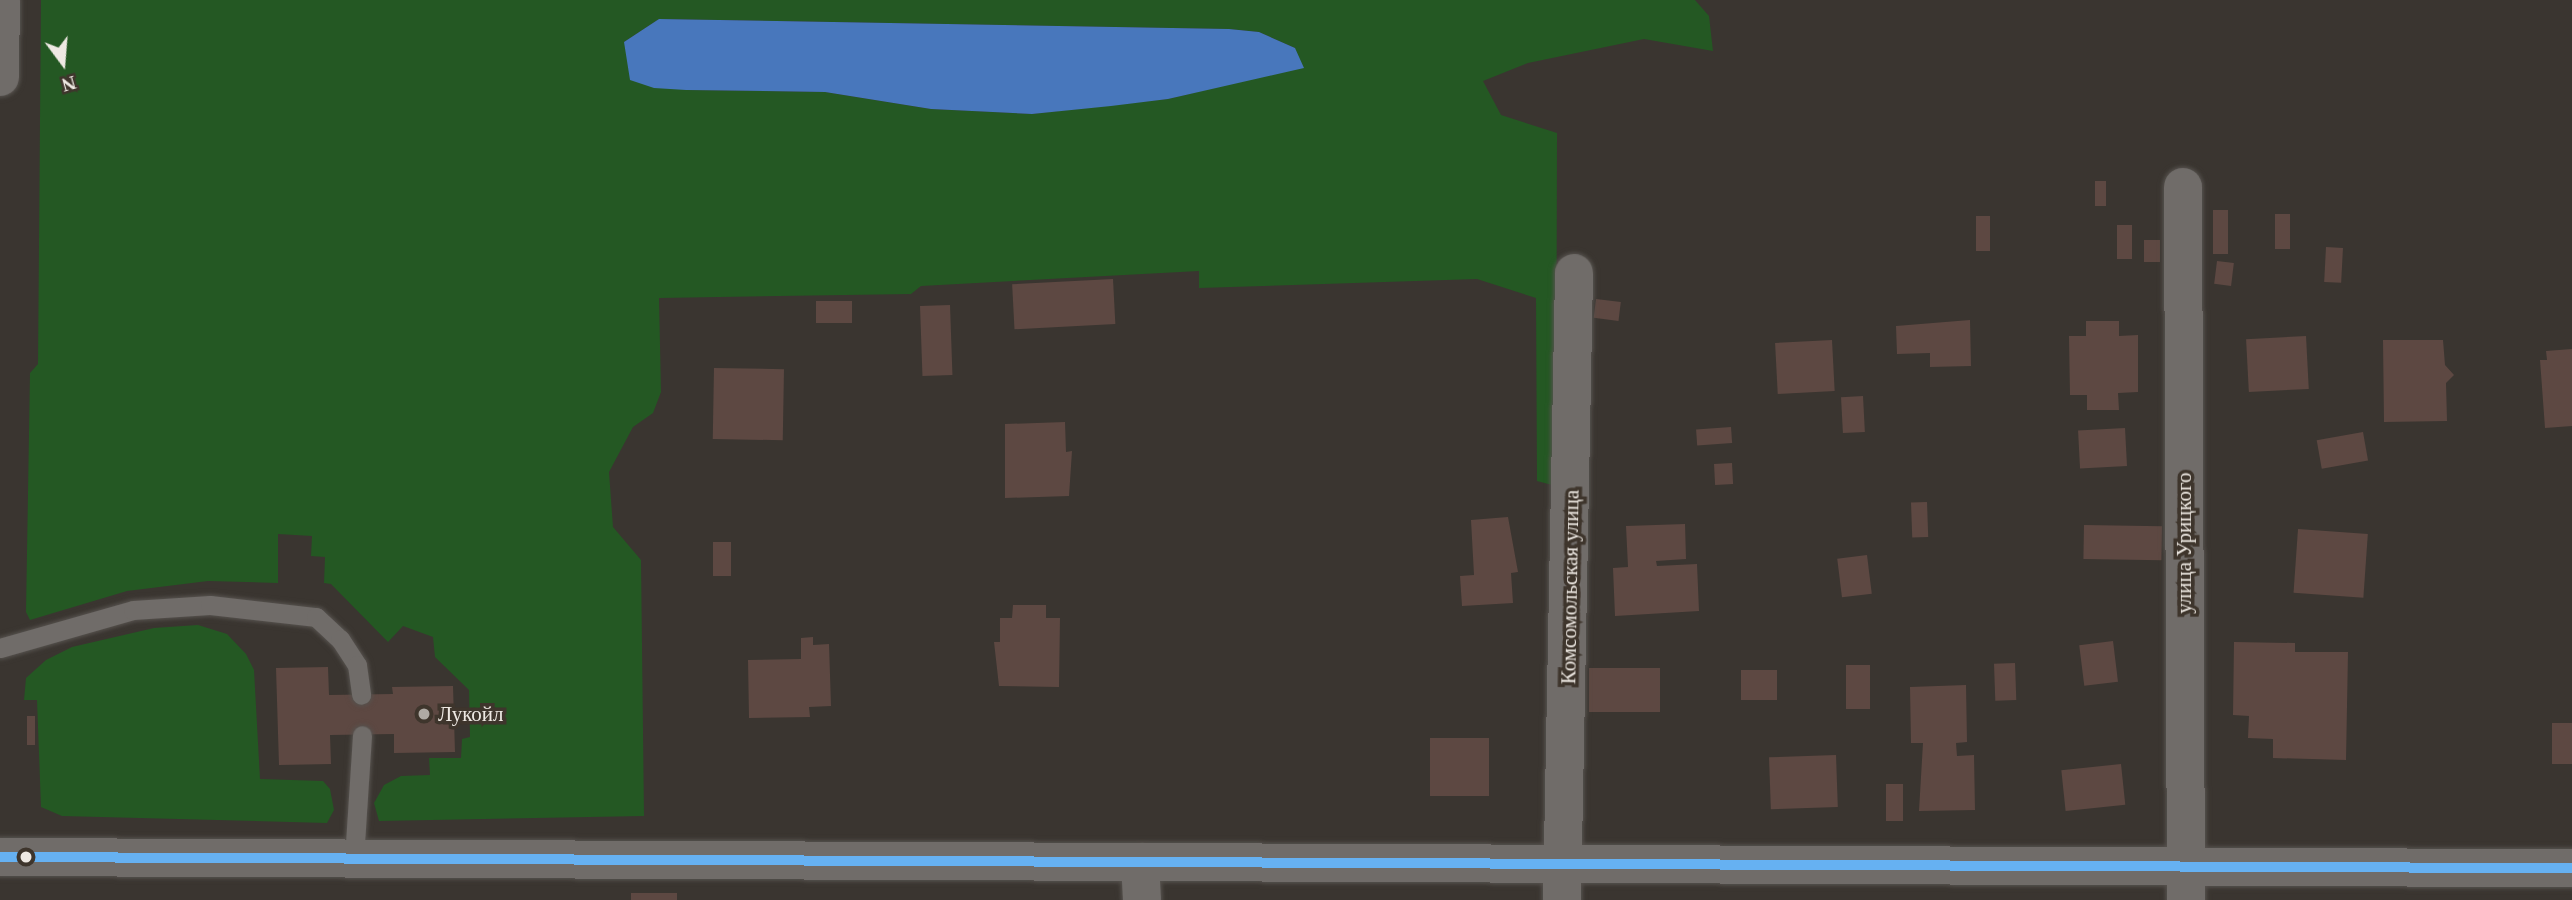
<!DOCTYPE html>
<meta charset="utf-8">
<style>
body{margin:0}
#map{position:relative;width:2572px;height:900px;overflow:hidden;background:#3a3530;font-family:Georgia,serif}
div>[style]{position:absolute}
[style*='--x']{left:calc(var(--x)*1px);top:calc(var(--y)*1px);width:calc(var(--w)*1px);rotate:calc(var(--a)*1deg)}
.green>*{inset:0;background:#245823}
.water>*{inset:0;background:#4877bc}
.building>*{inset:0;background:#5d4842;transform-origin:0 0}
.roads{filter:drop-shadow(0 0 2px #56524e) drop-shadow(0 0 2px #56524e)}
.lane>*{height:19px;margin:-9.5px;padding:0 9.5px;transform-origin:9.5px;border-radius:9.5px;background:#706c69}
.street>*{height:38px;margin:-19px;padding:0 19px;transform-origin:19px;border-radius:19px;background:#706c69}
.secondary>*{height:38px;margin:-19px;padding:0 19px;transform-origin:19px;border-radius:19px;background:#706c69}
.bus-1>*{height:10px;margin:-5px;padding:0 5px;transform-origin:5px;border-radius:5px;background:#66b1f2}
.dots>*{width:19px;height:19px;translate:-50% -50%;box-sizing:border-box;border:4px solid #3e352c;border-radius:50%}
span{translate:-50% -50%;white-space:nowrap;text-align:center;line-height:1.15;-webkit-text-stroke:7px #3e352c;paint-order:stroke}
.street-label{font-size:21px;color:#eee9e3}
.poi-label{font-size:21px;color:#eee9e3}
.left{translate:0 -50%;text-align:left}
.north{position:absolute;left:28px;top:28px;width:70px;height:70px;-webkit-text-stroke:5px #3e352c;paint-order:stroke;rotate:164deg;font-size:19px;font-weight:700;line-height:28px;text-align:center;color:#eee9e3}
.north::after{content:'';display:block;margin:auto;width:24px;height:32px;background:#eee9e3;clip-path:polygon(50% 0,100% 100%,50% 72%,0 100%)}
</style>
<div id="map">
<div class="green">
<div style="clip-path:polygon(evenodd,41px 0,1695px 0,1709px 16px,1713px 51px,1644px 39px,1528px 63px,1483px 81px,1501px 115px,1557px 133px,1556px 486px,1537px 481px,1536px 298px,1477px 279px,1199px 288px,1199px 271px,921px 286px,911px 294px,659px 298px,661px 392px,653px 413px,633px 427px,609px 472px,613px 527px,641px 560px,644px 816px,379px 821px,374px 803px,384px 785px,401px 776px,430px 775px,429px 758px,461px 758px,462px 739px,470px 737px,469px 690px,435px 657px,433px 637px,403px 626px,388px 642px,331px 584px,324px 583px,325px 557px,311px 556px,312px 536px,278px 534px,278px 583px,208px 581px,127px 591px,30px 620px,26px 612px,30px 373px,38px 364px,41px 0,659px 19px,1229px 29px,1259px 32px,1295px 48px,1226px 85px,1168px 99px,1032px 114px,931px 109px,825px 92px,686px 90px,624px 42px,659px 19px)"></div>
<div style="clip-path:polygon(198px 625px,227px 634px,246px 654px,254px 670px,260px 779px,323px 781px,330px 789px,334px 810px,327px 823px,62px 816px,41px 807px,37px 700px,24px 700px,26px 678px,46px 660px,72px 647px,154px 628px)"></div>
</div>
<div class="water">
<div style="clip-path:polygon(659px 19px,1229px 29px,1259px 32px,1295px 48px,1304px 68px,1168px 99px,1111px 106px,1032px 114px,931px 109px,825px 92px,686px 90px,654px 88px,630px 80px,624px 42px)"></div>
</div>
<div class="building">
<div style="left:2095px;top:181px;width:11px;height:25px"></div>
<div style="left:2213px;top:210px;width:15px;height:44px"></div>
<div style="left:2275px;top:214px;width:15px;height:35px"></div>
<div style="left:1976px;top:216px;width:14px;height:35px"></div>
<div style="left:2117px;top:225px;width:15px;height:34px"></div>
<div style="left:2144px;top:240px;width:16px;height:22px"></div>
<div style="left:2326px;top:247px;width:17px;height:35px;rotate:3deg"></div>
<div style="left:2217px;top:261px;width:17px;height:23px;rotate:7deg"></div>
<div style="left:1113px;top:279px;width:45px;height:101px;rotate:87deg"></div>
<div style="left:1596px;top:299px;width:25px;height:19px;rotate:7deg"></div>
<div style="left:816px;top:301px;width:36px;height:22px"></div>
<div style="left:950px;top:305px;width:70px;height:30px;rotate:88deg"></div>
<div style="clip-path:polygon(1970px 320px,1971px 366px,1930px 367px,1930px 353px,1897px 354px,1896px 326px)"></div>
<div style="clip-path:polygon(2086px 321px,2119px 321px,2119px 336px,2138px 335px,2138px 392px,2118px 393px,2119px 410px,2087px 410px,2087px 395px,2070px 395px,2069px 336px,2086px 336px)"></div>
<div style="left:2306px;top:336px;width:53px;height:60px;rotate:87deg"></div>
<div style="left:1832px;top:340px;width:51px;height:57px;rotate:87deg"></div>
<div style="clip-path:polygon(2383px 340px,2443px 340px,2445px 365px,2454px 375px,2446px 383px,2447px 421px,2384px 422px)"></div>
<div style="clip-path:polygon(2572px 349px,2572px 426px,2545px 428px,2540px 360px,2547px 360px,2546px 351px)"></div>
<div style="left:714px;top:368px;width:70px;height:71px;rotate:1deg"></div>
<div style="left:1863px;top:396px;width:36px;height:22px;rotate:87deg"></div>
<div style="clip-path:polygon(1065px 422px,1066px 452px,1072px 451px,1069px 496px,1005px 498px,1005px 424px)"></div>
<div style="left:1731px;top:427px;width:16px;height:35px;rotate:86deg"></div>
<div style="left:2125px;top:428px;width:38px;height:47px;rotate:87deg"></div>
<div style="left:2363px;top:432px;width:29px;height:47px;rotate:80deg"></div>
<div style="left:1732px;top:463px;width:21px;height:18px;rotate:87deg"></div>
<div style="left:1927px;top:502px;width:35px;height:16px;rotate:88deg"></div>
<div style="clip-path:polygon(1508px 517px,1518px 572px,1511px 573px,1513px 603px,1462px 606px,1460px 576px,1474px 575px,1471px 520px)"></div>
<div style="clip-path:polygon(1685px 524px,1686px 559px,1656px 561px,1657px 566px,1697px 564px,1699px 611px,1615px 616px,1613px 568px,1628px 567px,1626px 526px)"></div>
<div style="left:2084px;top:525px;width:78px;height:34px;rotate:1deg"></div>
<div style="left:2298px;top:529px;width:70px;height:64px;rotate:4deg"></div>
<div style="left:713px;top:542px;width:18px;height:34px"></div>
<div style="left:1867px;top:555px;width:39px;height:30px;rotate:83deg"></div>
<div style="clip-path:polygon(1013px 605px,1046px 605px,1046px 618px,1060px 618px,1059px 687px,999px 686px,994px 642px,1000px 642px,1000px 618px,1012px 618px)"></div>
<div style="clip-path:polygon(813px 637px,813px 645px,829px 644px,831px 706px,809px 707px,810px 717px,749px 718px,748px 660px,801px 659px,801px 638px)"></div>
<div style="left:2113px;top:641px;width:41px;height:34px;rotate:83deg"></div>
<div style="clip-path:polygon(2234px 642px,2295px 643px,2295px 652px,2348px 652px,2346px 760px,2273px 758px,2273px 739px,2248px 738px,2249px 716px,2233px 715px)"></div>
<div style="left:2015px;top:663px;width:37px;height:21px;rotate:88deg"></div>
<div style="left:1846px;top:665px;width:24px;height:44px"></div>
<div style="clip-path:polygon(328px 667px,329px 695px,393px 694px,392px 687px,453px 686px,455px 752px,394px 753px,394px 734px,330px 735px,331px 764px,279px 765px,276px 668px)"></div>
<div style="left:1660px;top:668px;width:44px;height:71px;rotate:90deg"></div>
<div style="left:1741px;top:670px;width:36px;height:30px"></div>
<div style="clip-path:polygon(1966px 685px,1967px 742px,1956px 743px,1957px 756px,1974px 755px,1975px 810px,1919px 811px,1923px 743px,1911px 743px,1910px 687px)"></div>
<div style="left:27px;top:716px;width:8px;height:29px"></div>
<div style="left:2552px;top:723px;width:20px;height:41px"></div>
<div style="left:1430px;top:738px;width:59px;height:58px"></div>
<div style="left:1836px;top:755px;width:52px;height:67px;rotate:88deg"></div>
<div style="left:2121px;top:764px;width:41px;height:60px;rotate:84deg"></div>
<div style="left:1886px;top:784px;width:17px;height:37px"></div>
<div style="left:631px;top:893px;width:46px;height:7px"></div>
</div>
<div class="roads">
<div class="lane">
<div style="--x:0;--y:648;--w:138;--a:-15.9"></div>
<div style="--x:133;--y:610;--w:77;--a:-3.7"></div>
<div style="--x:210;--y:605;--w:107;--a:6.5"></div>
<div style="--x:316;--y:617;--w:33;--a:43"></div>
<div style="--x:340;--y:639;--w:31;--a:57"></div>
<div style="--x:357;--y:665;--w:30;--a:82"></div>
<div style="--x:354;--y:859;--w:124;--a:-86.3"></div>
</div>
<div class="street">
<div style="--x:2183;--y:187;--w:713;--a:89.76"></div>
<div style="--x:1140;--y:862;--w:38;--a:87"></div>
<div style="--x:1562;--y:900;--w:627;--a:-88.9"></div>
</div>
<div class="secondary">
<div style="--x:0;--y:77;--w:77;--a:-89.3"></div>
<div style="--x:0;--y:857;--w:2572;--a:0.25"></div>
</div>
</div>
<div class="bus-1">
<div style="--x:0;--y:857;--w:2572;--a:0.25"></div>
</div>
<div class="dots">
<div style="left:424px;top:714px;background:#afaaa4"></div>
<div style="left:26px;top:857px;background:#eee9e3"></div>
</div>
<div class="street-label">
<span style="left:2184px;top:543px;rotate:-90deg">улица Урицкого</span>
<span style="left:1570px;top:587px;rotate:-89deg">Комсомольская улица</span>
</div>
<div class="poi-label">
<span class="left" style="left:438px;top:714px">Лукойл</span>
</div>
<div class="north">N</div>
</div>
